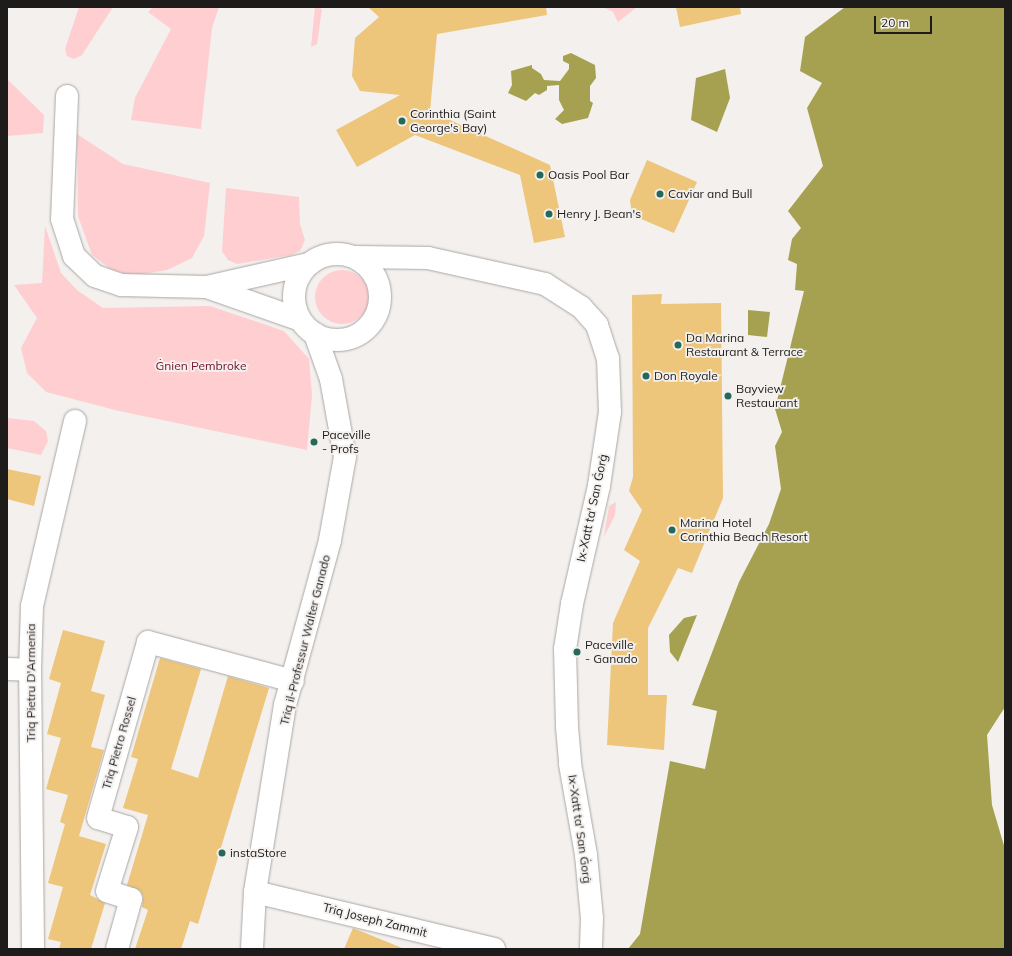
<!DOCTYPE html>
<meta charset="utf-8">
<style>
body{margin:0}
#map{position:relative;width:1012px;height:956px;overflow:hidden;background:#f3f0ee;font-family:Mulish,sans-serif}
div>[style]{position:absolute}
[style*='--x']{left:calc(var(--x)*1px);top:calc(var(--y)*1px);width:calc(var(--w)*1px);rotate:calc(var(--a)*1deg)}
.green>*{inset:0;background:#ffced1}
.round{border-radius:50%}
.water>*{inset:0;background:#a6a150}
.building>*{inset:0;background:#edc57b}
.roads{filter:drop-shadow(0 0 1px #a9a7a4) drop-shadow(0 0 1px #a9a7a4)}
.minor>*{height:22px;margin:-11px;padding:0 11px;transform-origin:11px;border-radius:11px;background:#fff}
.minor>.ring{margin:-11px;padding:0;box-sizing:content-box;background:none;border:22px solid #fff;border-radius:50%}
.dots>*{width:11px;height:11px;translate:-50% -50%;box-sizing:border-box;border:2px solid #f3f0ee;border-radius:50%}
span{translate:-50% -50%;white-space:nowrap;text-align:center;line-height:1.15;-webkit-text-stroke:3.5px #f3f0ee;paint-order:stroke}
.poi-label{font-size:12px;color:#1d1c1b}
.left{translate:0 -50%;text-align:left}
.park-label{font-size:12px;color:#75112b}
.street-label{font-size:12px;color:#1d1c1b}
.frame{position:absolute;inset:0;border:8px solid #1d1c1b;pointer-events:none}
.scale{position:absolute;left:874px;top:16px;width:58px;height:18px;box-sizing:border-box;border:2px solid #1d1c1b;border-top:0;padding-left:5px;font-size:12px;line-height:14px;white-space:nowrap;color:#1d1c1b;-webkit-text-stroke:3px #f3f0ee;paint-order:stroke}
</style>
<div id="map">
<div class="green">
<div style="clip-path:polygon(79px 7px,113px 7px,82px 55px,74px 59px,67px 56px,65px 49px)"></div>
<div style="clip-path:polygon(153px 7px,219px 7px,212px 28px,201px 129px,131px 120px,135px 98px,171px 29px,148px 12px)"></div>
<div style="clip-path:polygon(315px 7px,322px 9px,317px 44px,311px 47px)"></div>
<div style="clip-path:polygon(603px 7px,637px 7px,618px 22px,613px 12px)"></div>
<div style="clip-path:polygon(7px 79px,44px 115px,43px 133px,7px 136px)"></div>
<div style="clip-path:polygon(77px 134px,123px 164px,210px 183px,204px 236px,192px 258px,167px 270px,130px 276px,109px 268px,92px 255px,78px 216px)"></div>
<div style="clip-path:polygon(226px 188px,299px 197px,300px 224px,305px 240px,300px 251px,291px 255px,237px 264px,228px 260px,222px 251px)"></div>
<div style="clip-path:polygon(45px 226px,61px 273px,77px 290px,103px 308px,210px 306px,284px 331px,309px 359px,312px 395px,307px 450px,119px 411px,46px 392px,27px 373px,21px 348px,37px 318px,14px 285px,42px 283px)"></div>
<div class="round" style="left:315px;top:270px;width:54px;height:54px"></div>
<div style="clip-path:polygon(7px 418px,34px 421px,46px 431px,48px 441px,41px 455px,7px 448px)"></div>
<div style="clip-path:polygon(616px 502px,615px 515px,604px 537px,609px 506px)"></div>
</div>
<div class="water">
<div style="clip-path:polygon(845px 7px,1005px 7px,1005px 707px,987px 735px,992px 805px,1005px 849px,1005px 949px,628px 949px,640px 934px,670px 761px,705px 769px,717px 711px,692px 705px,739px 582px,769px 524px,781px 489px,775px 446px,782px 432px,775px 409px,804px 291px,795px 290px,797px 264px,788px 260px,792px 239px,801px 228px,788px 211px,823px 166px,807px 108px,822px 83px,800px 71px,805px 37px)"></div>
<div style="clip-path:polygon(571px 53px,595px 65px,596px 78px,590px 86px,590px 101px,593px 103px,588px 118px,562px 124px,555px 119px,564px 110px,559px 100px,559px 85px,547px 86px,547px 90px,539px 95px,535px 93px,526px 101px,508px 93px,512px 85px,511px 71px,532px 65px,532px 68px,541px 74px,544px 80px,560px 81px,569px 69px,569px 64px,563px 61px,563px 56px)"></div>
<div style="clip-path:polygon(725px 69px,730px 98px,717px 132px,691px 120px,696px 78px)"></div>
<div style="clip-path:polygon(748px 310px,770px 312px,767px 337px,748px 335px)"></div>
<div style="clip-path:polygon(697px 615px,678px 662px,670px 652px,669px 635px,684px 618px)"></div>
</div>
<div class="building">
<div style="clip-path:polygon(368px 7px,546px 7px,547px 15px,437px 34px,430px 111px,550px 165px,565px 237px,534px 243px,520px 175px,415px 135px,357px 167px,336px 130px,400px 95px,360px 91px,352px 76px,355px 38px,379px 17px)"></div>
<div style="clip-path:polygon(676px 7px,740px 7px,741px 14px,680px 27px)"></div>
<div style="clip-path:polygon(647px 160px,697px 182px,674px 233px,632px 215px,630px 200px)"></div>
<div style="clip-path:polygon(662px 294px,661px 304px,721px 303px,723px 498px,692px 573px,678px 568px,648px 628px,648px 695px,667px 695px,664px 750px,607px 745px,613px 623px,640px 561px,624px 550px,642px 510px,629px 491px,633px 477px,632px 295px)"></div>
<div style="clip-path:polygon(7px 469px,41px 476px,34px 506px,7px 499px)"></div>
<div style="clip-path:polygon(63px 630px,105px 641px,91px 691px,105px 695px,91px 747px,104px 750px,79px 836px,106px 844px,90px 895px,105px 903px,91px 949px,59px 949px,61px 942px,48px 939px,63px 887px,48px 883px,65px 824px,60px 822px,68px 795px,46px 789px,61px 738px,47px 734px,61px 683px,49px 679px)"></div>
<div style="clip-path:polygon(160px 658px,201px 669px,171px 769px,198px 778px,228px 676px,269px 688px,198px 924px,190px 921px,181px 949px,135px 949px,148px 910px,142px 907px,143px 896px,140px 891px,127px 885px,148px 815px,123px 808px,138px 759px,131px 757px)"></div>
<div style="clip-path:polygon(353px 928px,402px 948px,402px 949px,344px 949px)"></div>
</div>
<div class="roads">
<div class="minor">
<div style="--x:67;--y:96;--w:123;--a:92.3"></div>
<div style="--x:62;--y:219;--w:39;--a:72"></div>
<div style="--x:74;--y:256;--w:29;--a:44"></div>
<div style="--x:95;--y:276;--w:28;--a:19"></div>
<div style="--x:121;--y:285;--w:86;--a:1.3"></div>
<div style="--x:207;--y:287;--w:104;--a:-12.8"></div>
<div class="ring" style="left:294px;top:254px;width:64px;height:64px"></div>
<div style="--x:356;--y:257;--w:72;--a:0.8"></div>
<div style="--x:428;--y:258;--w:120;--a:12.5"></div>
<div style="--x:545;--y:284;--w:43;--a:32.6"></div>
<div style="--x:581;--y:307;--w:24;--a:48"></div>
<div style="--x:597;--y:325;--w:35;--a:72"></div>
<div style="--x:608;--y:358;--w:54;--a:87.9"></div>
<div style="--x:610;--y:412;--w:75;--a:98.5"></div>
<div style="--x:599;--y:486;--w:121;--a:102.9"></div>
<div style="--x:572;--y:604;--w:46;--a:98.8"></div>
<div style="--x:565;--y:649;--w:78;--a:88.5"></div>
<div style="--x:567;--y:727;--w:37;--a:85"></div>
<div style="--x:570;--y:764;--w:92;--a:80"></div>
<div style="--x:586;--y:855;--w:63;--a:84.6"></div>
<div style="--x:592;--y:918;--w:31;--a:92"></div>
<div style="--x:207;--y:287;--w:96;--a:19.4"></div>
<div style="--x:7;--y:669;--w:23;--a:2"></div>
<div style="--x:255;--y:892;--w:246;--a:13.4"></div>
<div style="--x:33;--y:949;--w:279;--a:-90.6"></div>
<div style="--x:30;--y:670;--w:64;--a:-88.2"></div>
<div style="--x:32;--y:606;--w:190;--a:-76.9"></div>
<div style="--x:117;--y:949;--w:52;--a:-74.4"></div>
<div style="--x:131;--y:899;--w:25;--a:-162"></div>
<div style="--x:107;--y:891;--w:67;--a:-72.6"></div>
<div style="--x:127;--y:827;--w:30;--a:-163"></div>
<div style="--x:98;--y:818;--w:183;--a:-74.1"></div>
<div style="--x:148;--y:642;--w:150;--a:15.1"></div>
<div style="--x:252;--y:949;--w:57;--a:-87"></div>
<div style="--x:255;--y:892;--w:189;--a:-80.9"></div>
<div style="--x:285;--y:705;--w:171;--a:-74.7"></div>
<div style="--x:330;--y:540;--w:84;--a:-79.8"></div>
<div style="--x:345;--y:457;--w:79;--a:-100.2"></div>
<div style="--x:331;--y:379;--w:48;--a:-109.6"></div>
</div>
</div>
<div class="dots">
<div style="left:402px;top:121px;background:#266958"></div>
<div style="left:540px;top:175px;background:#266958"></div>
<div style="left:660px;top:194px;background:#266958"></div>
<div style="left:549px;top:214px;background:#266958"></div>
<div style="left:678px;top:345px;background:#266958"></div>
<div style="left:646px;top:376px;background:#266958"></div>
<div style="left:728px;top:396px;background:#266958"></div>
<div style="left:314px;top:442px;background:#266958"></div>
<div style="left:672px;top:530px;background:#266958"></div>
<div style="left:577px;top:652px;background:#266958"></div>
<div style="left:222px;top:853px;background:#266958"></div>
</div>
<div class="poi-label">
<span class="left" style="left:410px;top:121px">Corinthia (Saint<br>George's Bay)</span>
<span class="left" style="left:548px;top:175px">Oasis Pool Bar</span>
<span class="left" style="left:668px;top:194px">Caviar and Bull</span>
<span class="left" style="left:557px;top:214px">Henry J. Bean's</span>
<span class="left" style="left:686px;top:345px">Da Marina<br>Restaurant &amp; Terrace</span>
<span class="left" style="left:654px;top:376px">Don Royale</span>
<span class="left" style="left:736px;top:396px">Bayview<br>Restaurant</span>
<span class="left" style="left:322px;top:442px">Paceville<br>- Profs</span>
<span class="left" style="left:680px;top:530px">Marina Hotel<br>Corinthia Beach Resort</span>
<span class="left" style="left:585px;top:652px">Paceville<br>- Ganado</span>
<span class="left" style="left:230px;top:853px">instaStore</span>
</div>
<div class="park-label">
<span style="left:201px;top:366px">Ġnien Pembroke</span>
</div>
<div class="street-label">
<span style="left:592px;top:508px;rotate:-78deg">Ix-Xatt ta' San Ġorġ</span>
<span style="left:305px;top:640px;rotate:-76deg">Triq il-Professur Walter Ganado</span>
<span style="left:31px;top:683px;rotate:-90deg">Triq Pietru D'Armenia</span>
<span style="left:119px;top:743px;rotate:-74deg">Triq Pietro Rossel</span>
<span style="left:580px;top:829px;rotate:82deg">Ix-Xatt ta' San Ġorġ</span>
<span style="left:375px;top:920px;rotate:14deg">Triq Joseph Zammit</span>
</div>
<div class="frame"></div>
<div class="scale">20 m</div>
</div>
